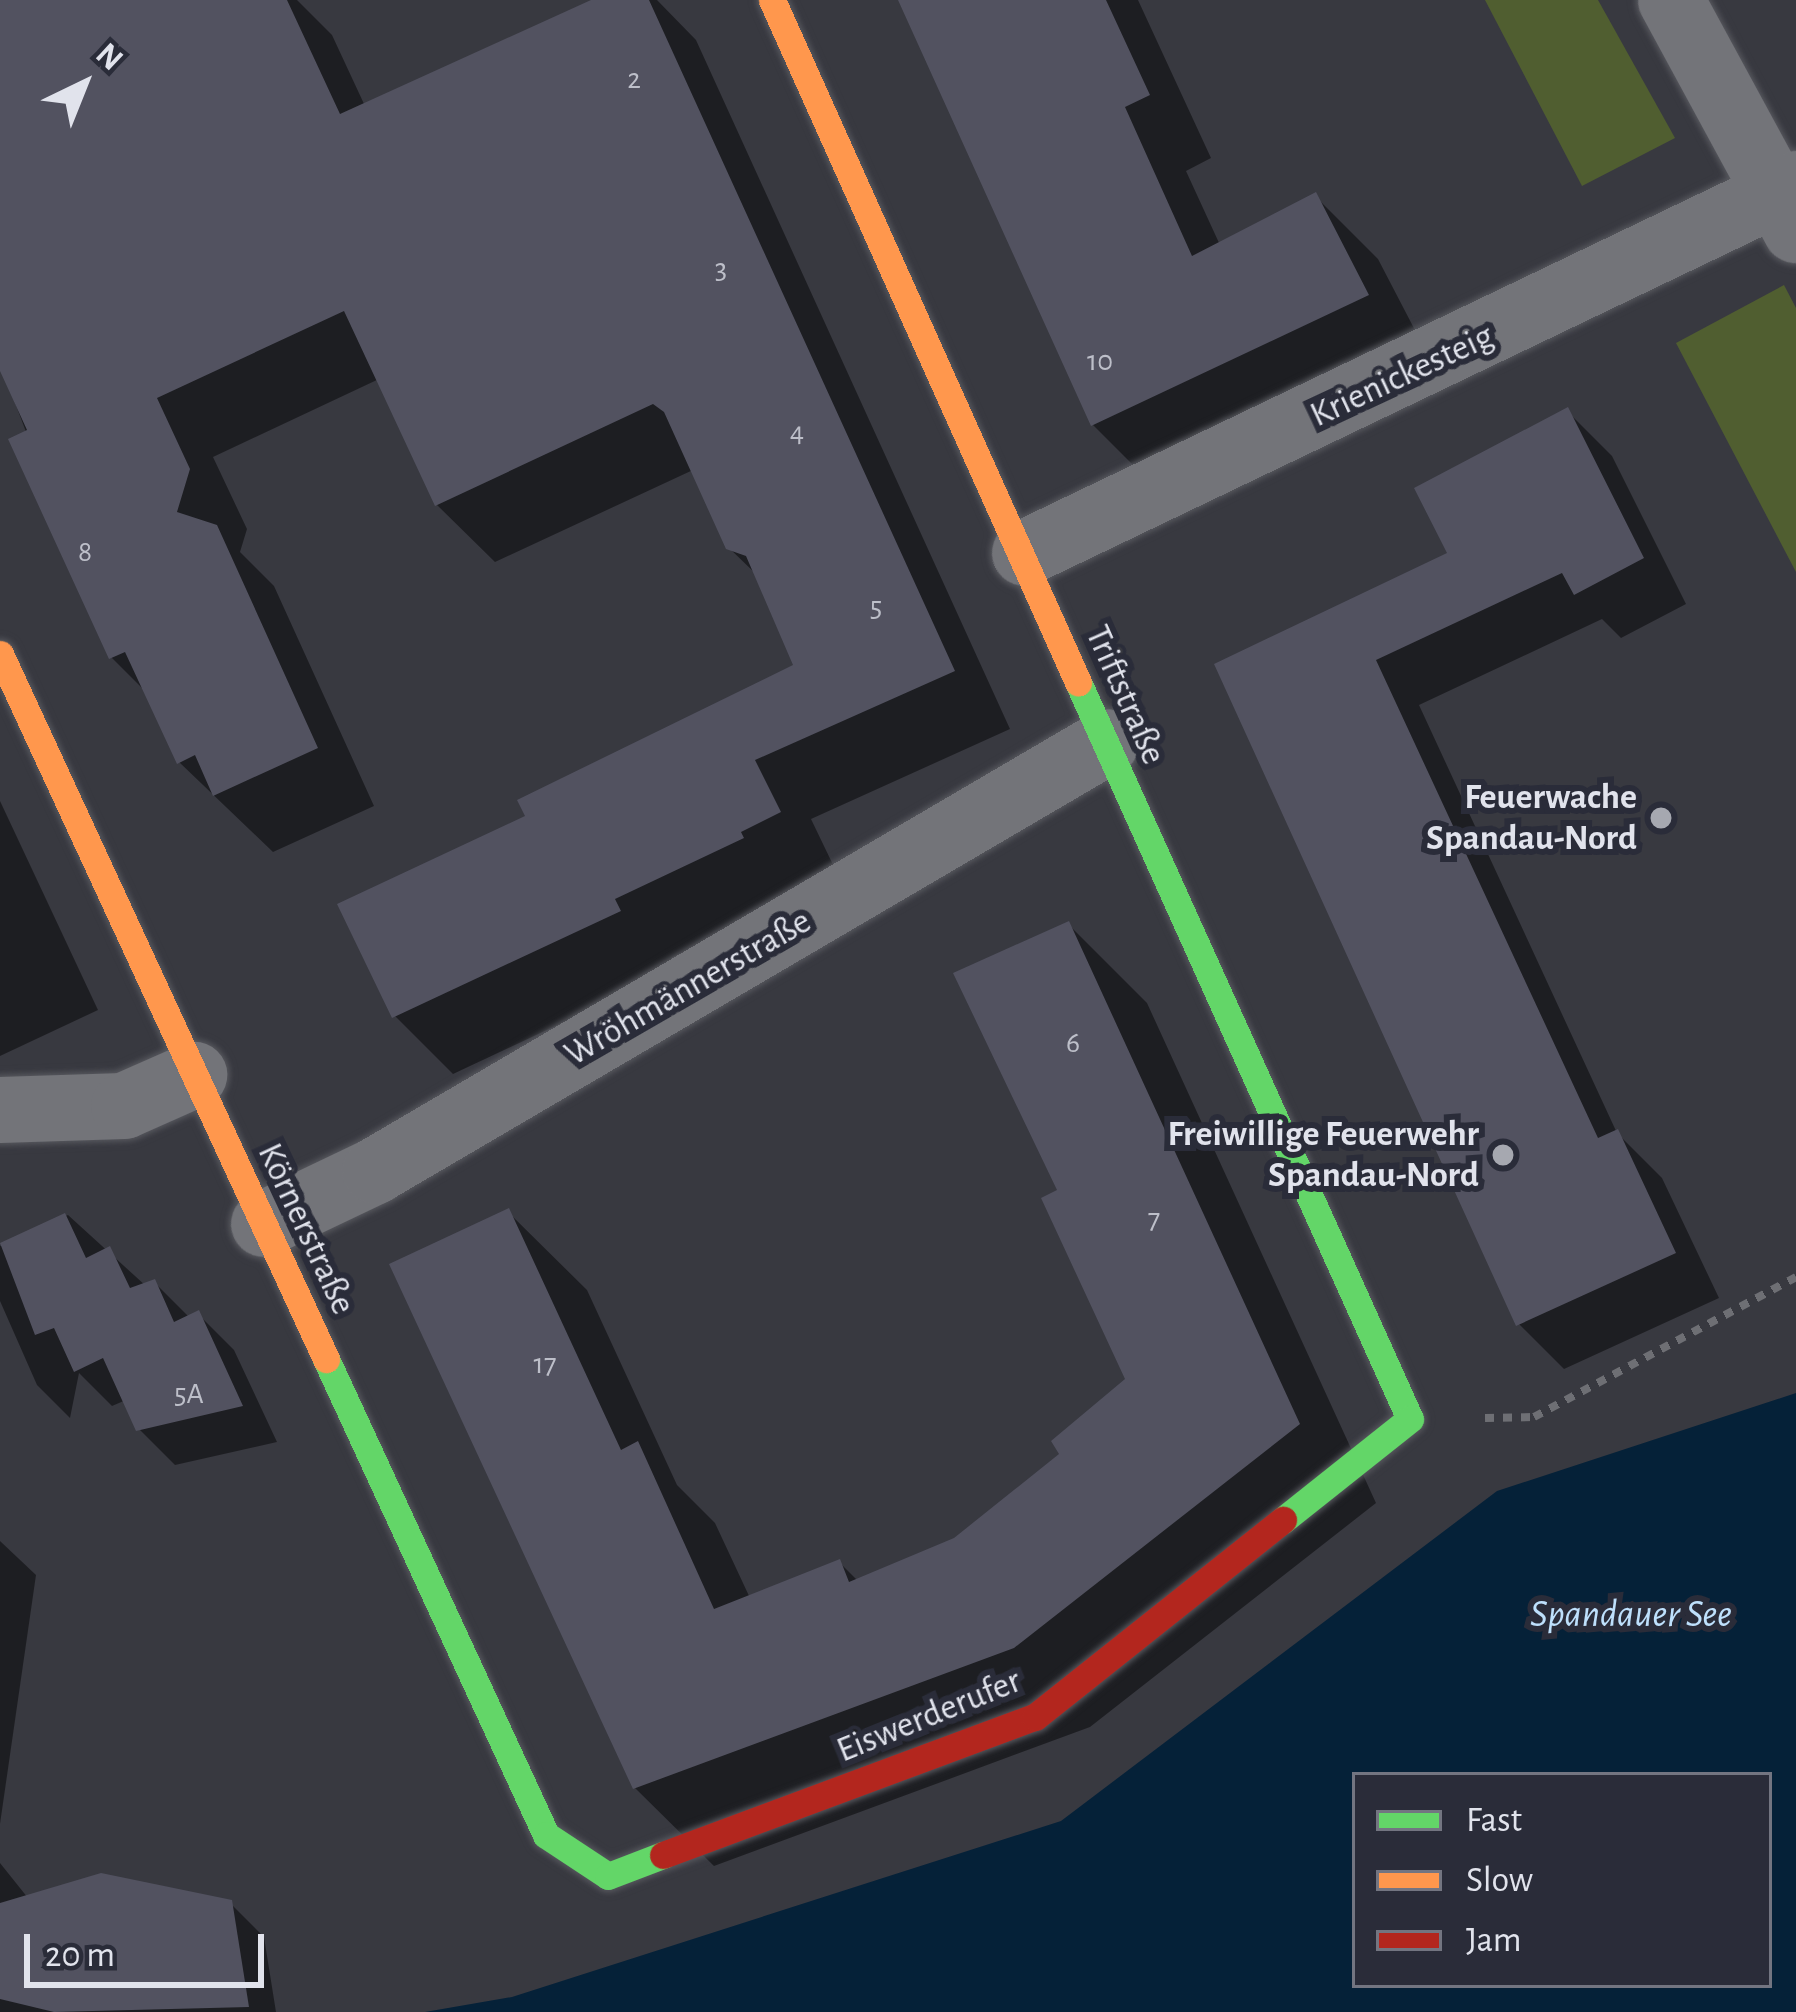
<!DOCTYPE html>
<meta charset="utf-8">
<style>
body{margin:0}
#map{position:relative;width:1796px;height:2012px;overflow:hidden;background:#383940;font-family:"Alegreya Sans",sans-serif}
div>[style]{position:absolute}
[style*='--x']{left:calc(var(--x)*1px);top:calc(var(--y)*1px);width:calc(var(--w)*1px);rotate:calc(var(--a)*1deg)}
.green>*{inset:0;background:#505e30}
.water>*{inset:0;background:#052138}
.shadow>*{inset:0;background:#0007}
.building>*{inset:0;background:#525260}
.path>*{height:8px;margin-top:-4px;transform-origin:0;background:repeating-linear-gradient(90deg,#6e6f74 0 9px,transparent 0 18px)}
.roads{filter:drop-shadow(0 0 3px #57585e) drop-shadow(0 0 3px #57585e)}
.street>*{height:66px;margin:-33px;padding:0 33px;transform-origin:33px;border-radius:33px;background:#737479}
.fast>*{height:27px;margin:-13.5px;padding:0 13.5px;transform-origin:13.5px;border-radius:13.5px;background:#63d668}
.slow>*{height:27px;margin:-13.5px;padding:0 13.5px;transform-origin:13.5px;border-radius:13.5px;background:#ff974d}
.jam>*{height:27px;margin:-13.5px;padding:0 13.5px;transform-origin:13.5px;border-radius:13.5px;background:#b3261e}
.dots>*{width:33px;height:33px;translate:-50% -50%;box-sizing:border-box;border:6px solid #2a2c39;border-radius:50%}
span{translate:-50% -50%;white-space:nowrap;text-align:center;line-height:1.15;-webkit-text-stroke:12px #2a2c39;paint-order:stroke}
.number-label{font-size:30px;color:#bdbfc9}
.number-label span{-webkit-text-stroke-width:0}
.street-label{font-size:36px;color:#e1e3ec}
.poi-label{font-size:36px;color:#e1e3ec;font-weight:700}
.right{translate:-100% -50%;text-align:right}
.water-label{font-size:39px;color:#bee0fc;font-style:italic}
.legend{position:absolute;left:1352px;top:1772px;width:420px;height:216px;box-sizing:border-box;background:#2a2c39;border:3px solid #737581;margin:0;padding:15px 21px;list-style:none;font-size:36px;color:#e1e3ec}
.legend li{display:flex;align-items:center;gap:24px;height:60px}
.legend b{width:60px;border:3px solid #737581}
.north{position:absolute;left:24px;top:24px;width:120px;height:120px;-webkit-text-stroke:9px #2a2c39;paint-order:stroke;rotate:43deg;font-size:33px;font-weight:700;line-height:48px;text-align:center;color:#e1e3ec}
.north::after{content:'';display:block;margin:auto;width:42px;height:54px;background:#e1e3ec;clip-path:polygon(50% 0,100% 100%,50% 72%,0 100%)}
.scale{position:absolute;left:24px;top:1934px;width:240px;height:54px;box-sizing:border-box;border:6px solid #e1e3ec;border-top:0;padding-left:15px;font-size:36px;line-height:42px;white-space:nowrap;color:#e1e3ec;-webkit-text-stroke:9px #2a2c39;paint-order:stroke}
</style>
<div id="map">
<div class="green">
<div style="clip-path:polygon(1485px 0,1598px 0,1675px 138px,1582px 186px)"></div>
<div style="clip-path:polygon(1784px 285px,1796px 308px,1796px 572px,1676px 343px)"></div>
</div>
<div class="water">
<div style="clip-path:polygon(evenodd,1796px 1393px,1796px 2012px,425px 2012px,512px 1997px,1061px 1821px,1497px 1491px,1796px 1393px,1355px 1775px,1769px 1775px,1769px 1985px,1355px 1985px,1355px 1775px)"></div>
</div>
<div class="shadow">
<div style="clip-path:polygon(0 0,297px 0,332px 35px,365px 106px,598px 0,657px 0,696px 40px,1010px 729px,811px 819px,836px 871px,799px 896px,671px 958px,677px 969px,453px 1074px,395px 1016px,529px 817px,797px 666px,758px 576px,728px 547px,693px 470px,495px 562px,437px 505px,379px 379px,213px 457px,247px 529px,240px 552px,274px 586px,374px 806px,273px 852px,179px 762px,147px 693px,111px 657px,0 363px)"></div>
<div style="clip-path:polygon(902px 0,1138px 0,1211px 158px,1186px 171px,1220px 245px,1315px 196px,1378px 259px,1430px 359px,1156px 488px,1093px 425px)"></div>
<div style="clip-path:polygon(1567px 411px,1612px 456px,1686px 604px,1621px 638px,1602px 619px,1419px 705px,1617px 1133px,1662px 1178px,1719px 1298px,1564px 1369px,1519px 1324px,1218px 665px,1451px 554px)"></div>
<div style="clip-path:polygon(0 801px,98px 1010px,0 1056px)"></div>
<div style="clip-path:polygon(1069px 925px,1147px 1003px,1376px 1503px,1090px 1727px,714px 1866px,635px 1788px,508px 1212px,587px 1290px,677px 1485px,715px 1523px,750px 1598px,840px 1563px,858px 1581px,955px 1540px,1063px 1455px,1129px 1380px,1060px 1191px)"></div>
<div style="clip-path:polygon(68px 1215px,146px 1286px,154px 1282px,190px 1318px,198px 1314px,234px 1350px,277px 1442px,175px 1465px,139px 1429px,126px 1400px,112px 1406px,79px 1373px,70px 1418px,37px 1385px,0 1301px,0 1246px)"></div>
<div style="clip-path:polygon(0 1541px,36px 1575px,0 1824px)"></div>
<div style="clip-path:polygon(0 1863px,28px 1898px,230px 1903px,264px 1937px,276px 2012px,0 2012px)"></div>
</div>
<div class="building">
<div style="clip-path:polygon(0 0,287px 0,340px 114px,591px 0,649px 0,955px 671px,755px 760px,781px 812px,741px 832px,744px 838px,615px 899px,621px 911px,392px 1018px,337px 904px,525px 816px,517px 800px,793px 665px,746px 556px,726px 549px,664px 412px,653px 404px,435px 506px,344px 311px,157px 398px,190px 469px,177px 512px,217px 525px,318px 748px,213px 796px,195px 755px,177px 764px,125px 652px,109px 659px,8px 439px,27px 430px,0 371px)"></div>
<div style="clip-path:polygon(898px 0,1106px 0,1150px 95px,1125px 107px,1192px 256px,1316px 192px,1369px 295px,1091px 426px)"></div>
<div style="clip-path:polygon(1568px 407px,1644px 558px,1574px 595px,1562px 573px,1376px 660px,1598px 1138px,1618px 1129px,1676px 1253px,1516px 1326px,1214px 664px,1447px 553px,1414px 488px)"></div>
<div style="clip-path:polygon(1069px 921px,1300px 1424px,1014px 1648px,633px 1789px,389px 1264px,509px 1208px,621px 1450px,638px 1441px,714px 1609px,840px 1559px,849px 1582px,954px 1538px,1059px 1454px,1051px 1441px,1125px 1379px,1041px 1198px,1057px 1190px,953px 973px)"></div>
<div style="clip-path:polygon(65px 1213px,86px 1258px,110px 1246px,130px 1288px,155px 1279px,174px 1322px,199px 1310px,243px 1406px,136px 1431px,103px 1358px,74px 1372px,54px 1328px,35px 1335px,0 1243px)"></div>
<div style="clip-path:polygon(101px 1873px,232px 1900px,249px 2007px,54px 2012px,0 1999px,0 1903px)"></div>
</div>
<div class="path">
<div style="--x:1485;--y:1418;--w:49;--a:-1.2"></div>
<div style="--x:1534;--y:1417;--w:297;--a:-28.1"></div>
</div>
<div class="roads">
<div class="street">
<div style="--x:1671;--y:0;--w:262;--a:61.5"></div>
<div style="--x:1025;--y:553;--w:855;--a:-25.58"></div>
<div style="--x:0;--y:1110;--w:124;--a:-1.8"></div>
<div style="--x:124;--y:1106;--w:77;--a:-23.9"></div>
<div style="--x:264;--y:1224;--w:123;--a:-25.5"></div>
<div style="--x:375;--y:1171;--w:848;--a:-30.37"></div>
</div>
<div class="fast">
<div style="--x:1078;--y:682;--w:808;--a:65.75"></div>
<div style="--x:1410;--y:1419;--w:162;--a:141.5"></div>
<div style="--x:326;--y:1359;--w:524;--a:65.19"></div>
<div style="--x:546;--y:1835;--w:74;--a:33.5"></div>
<div style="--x:608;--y:1876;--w:59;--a:-20.9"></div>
</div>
<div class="slow">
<div style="--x:772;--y:0;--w:748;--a:65.84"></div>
<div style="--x:0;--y:654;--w:777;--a:65.18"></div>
</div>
<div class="jam">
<div style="--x:663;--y:1855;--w:397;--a:-20.4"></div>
<div style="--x:1035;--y:1717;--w:317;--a:-38.5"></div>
</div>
</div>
<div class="dots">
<div style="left:1661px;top:818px;background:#a6a8b0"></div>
<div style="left:1503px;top:1155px;background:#a6a8b0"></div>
</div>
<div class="number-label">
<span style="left:634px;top:79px">2</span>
<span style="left:721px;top:269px">3</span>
<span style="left:1100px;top:361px">10</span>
<span style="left:797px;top:432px">4</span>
<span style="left:85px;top:552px">8</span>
<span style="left:876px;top:607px">5</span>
<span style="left:1073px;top:1043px">6</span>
<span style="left:1154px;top:1219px">7</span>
<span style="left:545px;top:1364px">17</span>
<span style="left:189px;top:1394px">5A</span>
</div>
<div class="street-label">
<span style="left:1402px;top:376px;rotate:-25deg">Krienickesteig</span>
<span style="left:1125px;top:695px;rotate:66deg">Triftstraße</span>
<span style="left:688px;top:988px;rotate:-30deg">Wröhmännerstraße</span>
<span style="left:306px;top:1229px;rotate:65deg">Körnerstraße</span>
<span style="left:929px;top:1716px;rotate:-22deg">Eiswerderufer</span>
</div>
<div class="poi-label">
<span class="right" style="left:1637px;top:818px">Feuerwache<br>Spandau-Nord</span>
<span class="right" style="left:1479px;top:1155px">Freiwillige Feuerwehr<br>Spandau-Nord</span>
</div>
<div class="water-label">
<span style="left:1631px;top:1615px">Spandauer See</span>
</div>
<ul class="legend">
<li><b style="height:15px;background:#63d668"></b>Fast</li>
<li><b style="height:15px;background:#ff974d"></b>Slow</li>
<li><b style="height:15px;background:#b3261e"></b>Jam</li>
</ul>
<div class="north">N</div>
<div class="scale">20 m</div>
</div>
